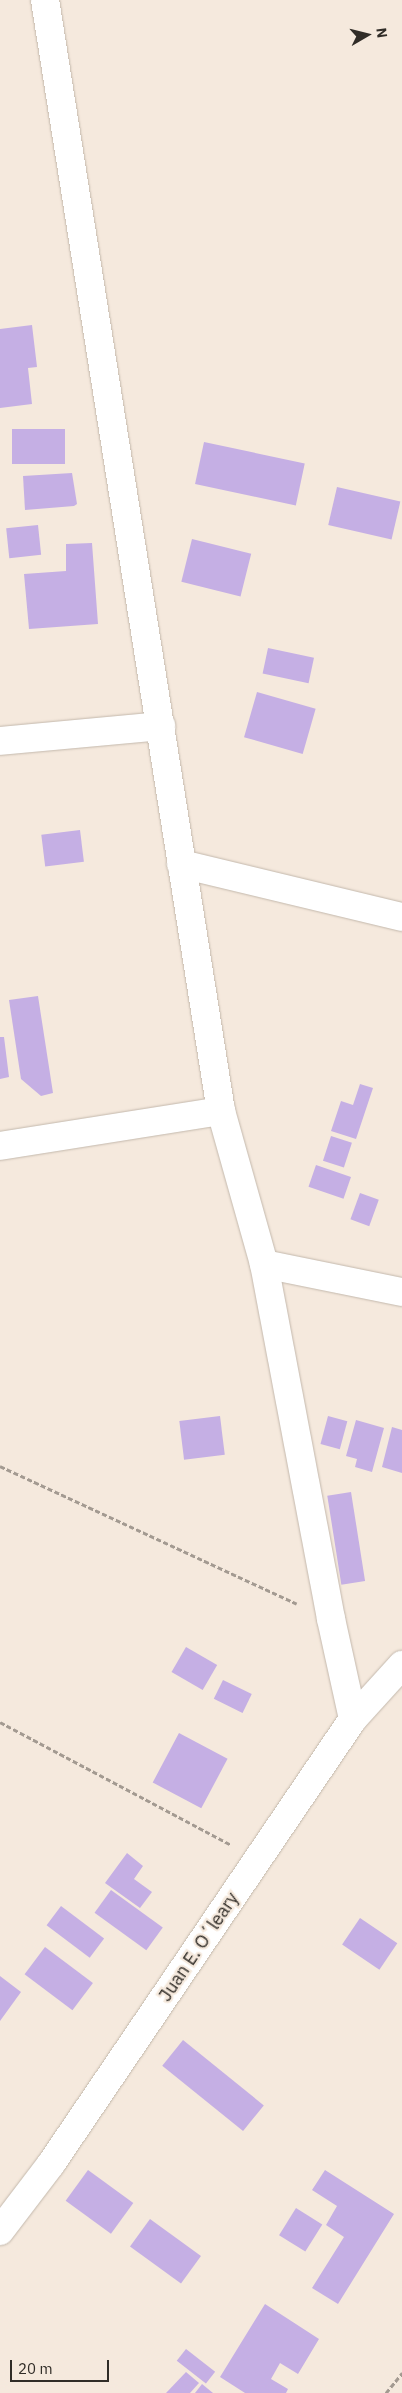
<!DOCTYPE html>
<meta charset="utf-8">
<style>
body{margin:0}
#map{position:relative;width:402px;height:2393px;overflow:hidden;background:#f5e9dd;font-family:"IBM Plex Sans",sans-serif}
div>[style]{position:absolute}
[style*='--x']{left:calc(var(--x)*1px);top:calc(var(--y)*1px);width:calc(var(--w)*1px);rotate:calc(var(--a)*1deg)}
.building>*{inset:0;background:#c5afe4;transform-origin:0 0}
.path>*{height:3px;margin-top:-1.5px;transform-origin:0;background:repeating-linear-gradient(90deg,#a39a91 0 5px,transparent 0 7.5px)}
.roads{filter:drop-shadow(0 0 1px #c3b8ac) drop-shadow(0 0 1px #c3b8ac)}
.minor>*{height:28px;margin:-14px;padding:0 14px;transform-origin:14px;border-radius:14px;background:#fff}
.tertiary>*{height:28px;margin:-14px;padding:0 14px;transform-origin:14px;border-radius:14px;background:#fff}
span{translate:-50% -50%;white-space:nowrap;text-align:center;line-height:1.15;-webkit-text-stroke:4.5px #f5e9dd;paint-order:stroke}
.street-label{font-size:18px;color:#302c27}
.north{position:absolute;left:342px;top:10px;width:50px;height:50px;-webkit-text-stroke:4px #f5e9dd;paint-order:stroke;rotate:82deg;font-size:14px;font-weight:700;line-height:20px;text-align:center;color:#302c27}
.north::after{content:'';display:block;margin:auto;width:18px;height:22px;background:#302c27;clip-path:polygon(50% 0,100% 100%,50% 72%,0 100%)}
.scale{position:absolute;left:10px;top:2360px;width:99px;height:22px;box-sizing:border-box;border:2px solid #302c27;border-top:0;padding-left:6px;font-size:15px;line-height:18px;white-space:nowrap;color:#302c27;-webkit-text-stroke:4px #f5e9dd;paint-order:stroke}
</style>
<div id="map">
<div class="building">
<div style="clip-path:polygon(32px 325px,37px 367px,28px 368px,32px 404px,0 408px,0 329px)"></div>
<div style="left:12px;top:429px;width:53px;height:35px"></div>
<div style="left:204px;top:442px;width:103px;height:43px;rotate:12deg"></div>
<div style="clip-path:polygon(72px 473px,77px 504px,74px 506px,25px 510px,23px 476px)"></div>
<div style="left:337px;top:487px;width:65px;height:39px;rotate:13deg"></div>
<div style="left:38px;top:525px;width:30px;height:32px;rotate:84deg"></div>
<div style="left:192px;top:539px;width:61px;height:44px;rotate:14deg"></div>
<div style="clip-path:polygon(92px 543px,98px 624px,29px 629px,24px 574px,66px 571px,66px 544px)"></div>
<div style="left:268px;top:648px;width:47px;height:26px;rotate:12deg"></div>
<div style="left:257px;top:692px;width:61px;height:47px;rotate:16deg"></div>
<div style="left:80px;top:830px;width:32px;height:39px;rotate:83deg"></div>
<div style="clip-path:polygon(38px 996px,53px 1093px,41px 1096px,21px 1079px,9px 1000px)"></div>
<div style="clip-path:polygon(0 1037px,4px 1037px,9px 1077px,0 1079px)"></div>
<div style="clip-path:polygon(360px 1084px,373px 1088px,356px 1139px,331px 1131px,341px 1101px,353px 1105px)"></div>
<div style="left:331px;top:1136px;width:22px;height:26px;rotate:18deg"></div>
<div style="left:316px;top:1165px;width:37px;height:23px;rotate:19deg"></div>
<div style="left:360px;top:1193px;width:20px;height:28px;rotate:20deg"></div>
<div style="left:220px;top:1416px;width:39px;height:41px;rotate:83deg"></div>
<div style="left:328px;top:1416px;width:20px;height:29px;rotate:15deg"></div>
<div style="clip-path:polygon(356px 1420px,384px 1428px,372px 1472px,355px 1467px,357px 1459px,346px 1456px)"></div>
<div style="clip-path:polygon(392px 1427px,402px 1430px,402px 1473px,382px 1467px)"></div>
<div style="left:351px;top:1492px;width:90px;height:24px;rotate:81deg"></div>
<div style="left:186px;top:1647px;width:36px;height:29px;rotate:30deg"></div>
<div style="left:223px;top:1680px;width:32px;height:21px;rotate:26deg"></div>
<div style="left:179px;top:1733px;width:55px;height:56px;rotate:28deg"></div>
<div style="clip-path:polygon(127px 1853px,143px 1866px,134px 1879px,152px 1892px,140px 1908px,105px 1883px)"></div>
<div style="left:111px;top:1890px;width:64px;height:28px;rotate:36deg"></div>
<div style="left:61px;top:1906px;width:54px;height:24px;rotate:37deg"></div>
<div style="left:360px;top:1918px;width:45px;height:32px;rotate:34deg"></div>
<div style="left:45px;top:1947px;width:60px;height:34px;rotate:37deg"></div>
<div style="clip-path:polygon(0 1976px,21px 1992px,0 2021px)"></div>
<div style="left:183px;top:2040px;width:104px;height:33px;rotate:39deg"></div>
<div style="left:88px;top:2170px;width:56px;height:38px;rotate:36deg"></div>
<div style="clip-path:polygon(325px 2170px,394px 2214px,338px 2304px,312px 2288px,344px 2237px,326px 2225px,337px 2206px,312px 2190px)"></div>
<div style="left:296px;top:2208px;width:31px;height:32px;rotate:32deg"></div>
<div style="left:150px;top:2219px;width:63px;height:34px;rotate:36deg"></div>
<div style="clip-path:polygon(265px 2304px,319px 2339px,298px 2374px,280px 2363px,271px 2379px,288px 2389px,286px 2393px,245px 2393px,220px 2377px)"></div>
<div style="left:186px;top:2349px;width:37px;height:15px;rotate:38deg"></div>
<div style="clip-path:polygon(186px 2372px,199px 2383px,190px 2393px,166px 2393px)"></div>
<div style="clip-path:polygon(202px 2384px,213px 2393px,195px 2393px)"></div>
</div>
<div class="path">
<div style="--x:0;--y:1466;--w:327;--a:24.9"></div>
<div style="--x:0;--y:1722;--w:262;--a:28"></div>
<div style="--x:386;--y:2393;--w:26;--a:-51"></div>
</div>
<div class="roads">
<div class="minor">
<div style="--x:45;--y:0;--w:1125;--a:81"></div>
<div style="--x:221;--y:1111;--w:159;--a:74.3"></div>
<div style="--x:264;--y:1264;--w:361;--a:79.3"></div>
<div style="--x:331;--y:1619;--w:102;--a:77.6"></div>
<div style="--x:0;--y:741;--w:162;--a:-5.3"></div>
<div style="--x:181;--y:864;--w:227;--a:13.5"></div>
<div style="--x:0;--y:1146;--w:224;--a:-9"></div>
<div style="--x:264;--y:1264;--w:141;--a:11.5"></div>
</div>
<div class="tertiary">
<div style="--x:0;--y:2231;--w:84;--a:-52.7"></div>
<div style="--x:51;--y:2164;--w:538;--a:-55.84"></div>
<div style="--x:353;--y:1719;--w:73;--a:-47.8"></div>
</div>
</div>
<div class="street-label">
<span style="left:199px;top:1947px;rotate:-56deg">Juan E. O´leary</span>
</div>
<div class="north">N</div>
<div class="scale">20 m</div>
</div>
